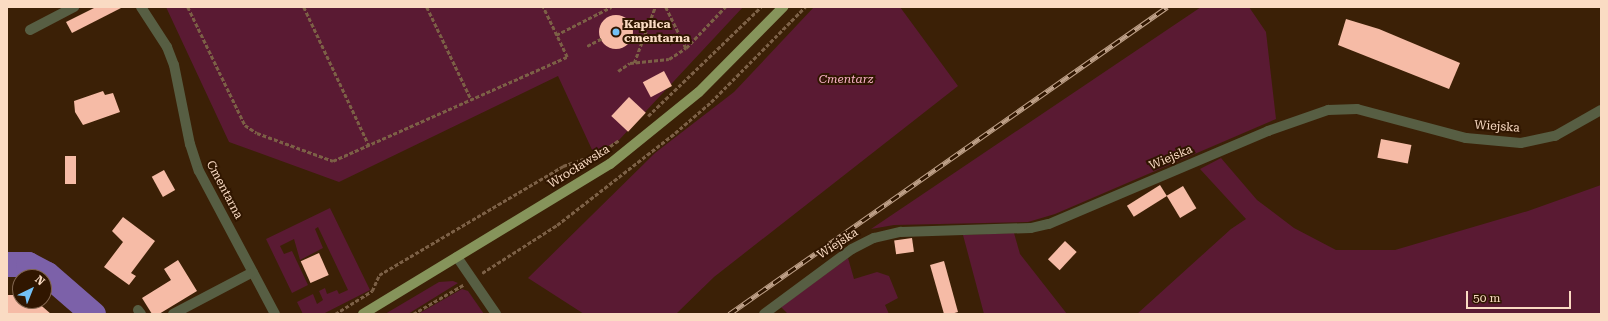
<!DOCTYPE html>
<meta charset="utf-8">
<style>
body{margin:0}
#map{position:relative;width:1608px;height:321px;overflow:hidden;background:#3b2006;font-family:"Roboto Serif",serif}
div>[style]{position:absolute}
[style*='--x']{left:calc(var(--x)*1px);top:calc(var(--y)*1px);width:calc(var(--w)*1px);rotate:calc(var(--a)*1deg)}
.green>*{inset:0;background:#5a1a33}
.river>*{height:25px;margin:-12.5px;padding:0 12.5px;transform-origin:12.5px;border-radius:12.5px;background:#7c61a9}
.building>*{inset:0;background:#f6bba6;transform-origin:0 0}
.round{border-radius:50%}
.path>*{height:2.5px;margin-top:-1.25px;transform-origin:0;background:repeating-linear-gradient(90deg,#7c6046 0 4px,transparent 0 6px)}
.minor>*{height:10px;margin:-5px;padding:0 5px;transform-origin:5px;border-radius:5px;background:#575e43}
.major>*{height:10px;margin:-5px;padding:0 5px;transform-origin:5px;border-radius:5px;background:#86945b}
.rail>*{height:4.5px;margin-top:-2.25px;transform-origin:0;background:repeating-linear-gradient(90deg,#301600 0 9px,#bea088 0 18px);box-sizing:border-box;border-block:1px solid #bea088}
.dots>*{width:11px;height:11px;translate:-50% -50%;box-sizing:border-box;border:2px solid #301600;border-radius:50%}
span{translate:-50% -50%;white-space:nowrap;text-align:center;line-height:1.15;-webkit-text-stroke:4px #301600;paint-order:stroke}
.poi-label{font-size:12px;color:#fadbc3;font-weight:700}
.left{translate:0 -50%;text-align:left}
.park-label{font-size:12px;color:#f8b2c6;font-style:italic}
.street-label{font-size:12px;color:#fadbc3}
.frame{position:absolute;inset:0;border:8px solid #fadbc3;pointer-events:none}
.north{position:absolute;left:12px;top:269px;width:40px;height:40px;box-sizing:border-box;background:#301600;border:1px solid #81654e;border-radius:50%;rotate:43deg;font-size:11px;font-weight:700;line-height:16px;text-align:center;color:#fadbc3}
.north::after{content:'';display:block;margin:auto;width:14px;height:18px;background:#73c1f6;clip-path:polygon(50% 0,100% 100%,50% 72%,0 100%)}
.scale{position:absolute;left:1466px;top:291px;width:105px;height:18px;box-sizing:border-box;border:2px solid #fadbc3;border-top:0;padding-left:5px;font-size:12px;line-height:14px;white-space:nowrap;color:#fadbc3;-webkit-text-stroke:3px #301600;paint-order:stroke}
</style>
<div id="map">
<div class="green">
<div style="clip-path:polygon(166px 7px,743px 7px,619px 140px,594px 154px,558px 76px,339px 182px,229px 142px)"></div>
<div style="clip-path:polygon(814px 7px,900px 7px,958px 86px,714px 277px,676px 314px,584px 314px,528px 278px,655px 153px,734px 92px)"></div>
<div style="clip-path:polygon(1201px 7px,1249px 7px,1266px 32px,1276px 119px,1055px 214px,1028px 222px,894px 225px,871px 229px)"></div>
<div style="clip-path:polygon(1221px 158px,1257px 200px,1294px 228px,1336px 250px,1395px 250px,1528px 211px,1601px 185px,1601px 314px,1137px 314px,1231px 229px,1246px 219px,1200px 169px)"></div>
<div style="clip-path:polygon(330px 208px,370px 290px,323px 314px,303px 314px,297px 302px,313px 294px,317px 304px,323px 300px,319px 291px,325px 288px,327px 294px,337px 290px,339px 294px,348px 290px,318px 227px,315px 229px,323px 248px,300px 260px,294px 239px,280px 246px,284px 254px,292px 251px,308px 285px,292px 293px,266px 239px)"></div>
<div style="clip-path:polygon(1014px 233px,1020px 254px,1067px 314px,984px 314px,963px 235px)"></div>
<div style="clip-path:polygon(848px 258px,854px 279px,877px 272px,889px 276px,898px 298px,885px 305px,889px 314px,788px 314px,781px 307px)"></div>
<div style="clip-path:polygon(453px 281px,458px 283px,408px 314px,385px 314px,439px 282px)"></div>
<div style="clip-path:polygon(462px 289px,468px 291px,484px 314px,418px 314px)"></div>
</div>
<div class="river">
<div style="--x:7;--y:264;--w:21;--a:0"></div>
<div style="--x:28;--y:264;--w:21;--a:28"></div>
<div style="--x:47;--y:274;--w:61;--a:41"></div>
</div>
<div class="building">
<div style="clip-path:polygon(96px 7px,123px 7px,72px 33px,66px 22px)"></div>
<div class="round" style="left:599px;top:15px;width:34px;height:34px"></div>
<div style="clip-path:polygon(1346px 19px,1379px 29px,1460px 63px,1449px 89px,1338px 45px)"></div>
<div style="left:664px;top:71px;width:17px;height:24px;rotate:62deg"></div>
<div style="clip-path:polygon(103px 91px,105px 95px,113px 93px,120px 112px,83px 125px,75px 112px,74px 101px)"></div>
<div style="left:629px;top:97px;width:23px;height:26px;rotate:43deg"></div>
<div style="left:1381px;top:139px;width:31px;height:19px;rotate:11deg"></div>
<div style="left:65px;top:156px;width:11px;height:28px"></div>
<div style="left:164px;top:170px;width:23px;height:14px;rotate:61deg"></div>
<div style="left:1160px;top:185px;width:13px;height:39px;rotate:58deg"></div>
<div style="left:1183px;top:186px;width:26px;height:19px;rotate:59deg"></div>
<div style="clip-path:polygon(123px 217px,155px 241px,131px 273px,136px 276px,129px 285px,104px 267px,123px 242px,112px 231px)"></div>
<div style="left:912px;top:238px;width:14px;height:18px;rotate:82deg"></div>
<div style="left:1065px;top:241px;width:16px;height:25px;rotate:43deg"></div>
<div style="left:319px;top:253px;width:24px;height:20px;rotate:66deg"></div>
<div style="clip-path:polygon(178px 260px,197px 291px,159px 314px,152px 314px,142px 298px,171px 280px,164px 269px)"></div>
<div style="clip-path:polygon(944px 261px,958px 312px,951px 314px,944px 314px,930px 265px)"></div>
<div style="clip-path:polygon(7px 295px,20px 295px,20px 301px,36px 301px,51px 314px,7px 314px)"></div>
</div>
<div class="path">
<div style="--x:188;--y:7;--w:131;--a:64.2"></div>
<div style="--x:245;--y:125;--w:14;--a:34"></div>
<div style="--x:257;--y:133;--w:81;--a:20.2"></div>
<div style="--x:333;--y:161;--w:256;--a:-24"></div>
<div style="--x:567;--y:57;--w:55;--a:-115.6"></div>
<div style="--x:304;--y:7;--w:153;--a:64.8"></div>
<div style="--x:427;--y:7;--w:102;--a:64.4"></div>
<div style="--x:666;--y:7;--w:46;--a:64"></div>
<div style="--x:556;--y:35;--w:62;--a:-27"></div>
<div style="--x:587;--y:46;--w:16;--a:-27"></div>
<div style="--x:634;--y:63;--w:60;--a:-69.4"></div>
<div style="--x:618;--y:71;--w:14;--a:-34"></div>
<div style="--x:630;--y:63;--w:39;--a:-6"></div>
<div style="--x:669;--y:59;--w:20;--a:-33"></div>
<div style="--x:686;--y:48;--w:57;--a:-46.4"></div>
<div style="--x:648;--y:116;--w:157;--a:-44"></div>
<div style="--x:482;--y:273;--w:89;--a:-32.6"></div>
<div style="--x:557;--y:225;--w:150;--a:-37.9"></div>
<div style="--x:675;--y:133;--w:48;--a:-40.7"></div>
<div style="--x:711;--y:102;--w:134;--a:-45.3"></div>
<div style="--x:335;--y:314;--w:44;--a:-31.9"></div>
<div style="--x:372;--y:291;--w:17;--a:-66"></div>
<div style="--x:379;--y:275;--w:214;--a:-30.6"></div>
<div style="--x:563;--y:166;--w:39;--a:-19"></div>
<div style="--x:600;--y:153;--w:23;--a:-34"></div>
<div style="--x:413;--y:314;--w:58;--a:-30.1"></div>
</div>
<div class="minor">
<div style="--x:141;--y:7;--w:48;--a:57"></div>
<div style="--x:167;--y:47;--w:19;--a:69"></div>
<div style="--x:174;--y:65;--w:81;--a:78.6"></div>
<div style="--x:190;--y:144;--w:28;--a:72"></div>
<div style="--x:199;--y:171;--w:162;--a:62"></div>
<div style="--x:30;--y:30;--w:50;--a:-27.6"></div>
<div style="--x:457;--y:257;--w:69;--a:55.6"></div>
<div style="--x:138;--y:310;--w:5;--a:53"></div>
<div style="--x:173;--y:314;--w:90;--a:-27.7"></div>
<div style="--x:764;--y:314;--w:109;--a:-36.5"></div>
<div style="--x:852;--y:249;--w:25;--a:-27"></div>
<div style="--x:874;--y:238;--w:28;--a:-13"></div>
<div style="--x:901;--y:232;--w:130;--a:-1.8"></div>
<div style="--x:1031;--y:228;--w:18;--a:-13"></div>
<div style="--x:1049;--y:224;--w:238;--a:-23"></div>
<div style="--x:1268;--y:131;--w:64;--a:-19.3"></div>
<div style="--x:1328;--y:110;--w:29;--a:-2"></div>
<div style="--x:1357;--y:109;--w:113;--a:14.9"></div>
<div style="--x:1466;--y:138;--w:55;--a:5.2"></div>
<div style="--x:1521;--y:143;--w:35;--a:-12"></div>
<div style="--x:1555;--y:136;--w:53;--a:-29.5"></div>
</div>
<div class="major">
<div style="--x:363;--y:314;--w:289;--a:-31.3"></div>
<div style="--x:610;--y:164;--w:114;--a:-39"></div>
<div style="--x:699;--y:92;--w:120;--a:-45.3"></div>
</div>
<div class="rail">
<div style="--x:729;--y:314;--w:535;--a:-35.03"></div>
</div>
<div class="dots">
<div style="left:616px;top:32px;background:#73c1f6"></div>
</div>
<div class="poi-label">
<span class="left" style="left:624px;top:32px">Kaplica<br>cmentarna</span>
</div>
<div class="park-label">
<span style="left:846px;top:80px">Cmentarz</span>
</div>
<div class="street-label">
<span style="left:1497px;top:127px;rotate:4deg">Wiejska</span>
<span style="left:1171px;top:158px;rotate:-23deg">Wiejska</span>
<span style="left:579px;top:167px;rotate:-32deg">Wrocławska</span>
<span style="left:224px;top:190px;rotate:62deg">Cmentarna</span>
<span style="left:838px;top:244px;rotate:-33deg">Wiejska</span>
</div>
<div class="frame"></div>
<div class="north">N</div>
<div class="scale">50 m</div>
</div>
